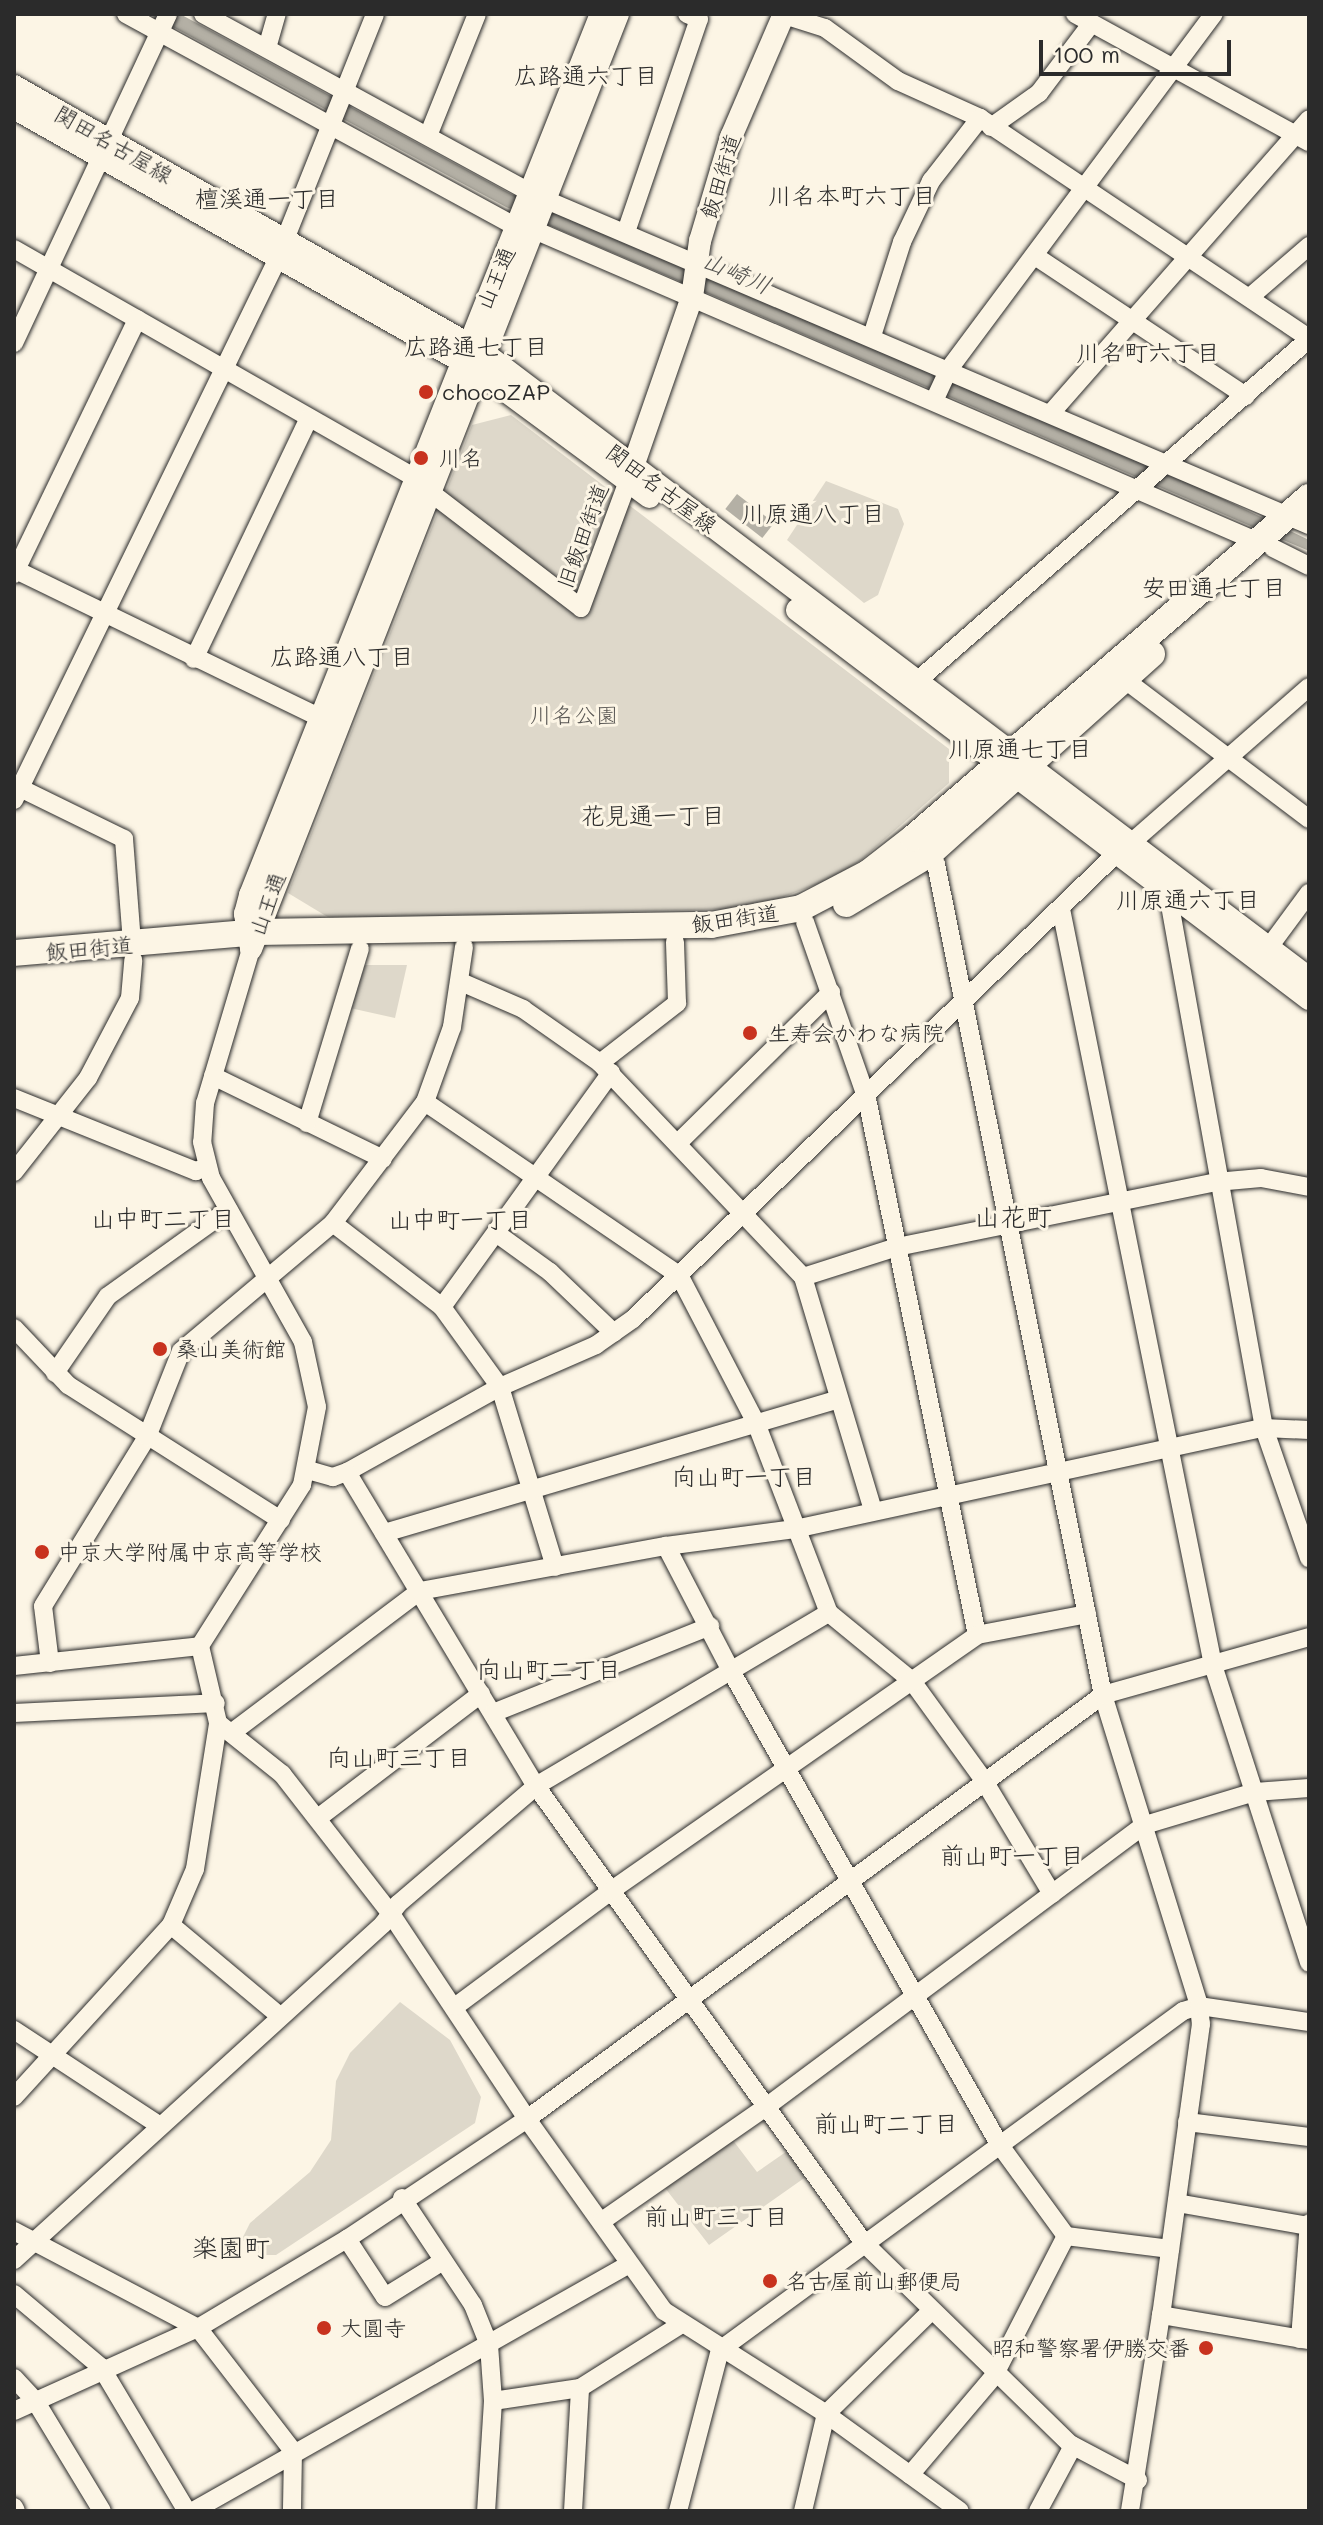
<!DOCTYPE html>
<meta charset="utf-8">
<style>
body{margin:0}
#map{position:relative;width:1323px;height:2525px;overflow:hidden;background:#fcf5e5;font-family:Mali,"Klee One",sans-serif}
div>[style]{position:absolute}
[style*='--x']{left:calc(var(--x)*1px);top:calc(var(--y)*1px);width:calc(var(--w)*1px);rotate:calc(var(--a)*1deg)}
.green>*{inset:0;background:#ded8ca}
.water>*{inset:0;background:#b4b0a5;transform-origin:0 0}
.roads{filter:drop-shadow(0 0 2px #2b2b2b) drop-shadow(0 0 2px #2b2b2b)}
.minor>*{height:18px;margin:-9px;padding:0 9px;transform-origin:9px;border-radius:9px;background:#fcf5e5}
.major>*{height:22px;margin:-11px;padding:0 11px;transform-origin:11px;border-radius:11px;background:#fcf5e5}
.highway>*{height:26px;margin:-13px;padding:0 13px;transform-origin:13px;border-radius:13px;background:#fcf5e5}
.dots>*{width:22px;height:22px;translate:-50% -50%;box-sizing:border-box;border:4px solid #fcf5e5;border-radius:50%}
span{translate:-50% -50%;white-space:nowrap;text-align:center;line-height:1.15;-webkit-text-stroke:6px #fcf5e5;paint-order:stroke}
.street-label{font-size:22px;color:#2b2b2b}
.poi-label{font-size:22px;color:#2b2b2b}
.left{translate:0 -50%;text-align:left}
.right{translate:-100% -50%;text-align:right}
.park-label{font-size:22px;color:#585653}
.neighbourhood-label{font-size:24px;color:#2b2b2b}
.water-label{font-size:24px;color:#545350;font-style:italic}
.quarter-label{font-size:26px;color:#2b2b2b}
.frame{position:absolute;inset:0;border:16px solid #2b2b2b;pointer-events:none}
.scale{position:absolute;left:1039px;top:40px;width:192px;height:36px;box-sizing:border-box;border:4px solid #2b2b2b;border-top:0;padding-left:10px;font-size:24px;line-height:28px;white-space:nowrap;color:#2b2b2b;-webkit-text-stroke:6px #fcf5e5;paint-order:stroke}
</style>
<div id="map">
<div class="green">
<div style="clip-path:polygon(511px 415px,949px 749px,949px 783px,860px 861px,831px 879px,775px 900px,730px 909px,331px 919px,288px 893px,472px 425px)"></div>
<div style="clip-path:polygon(826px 481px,898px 509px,904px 524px,878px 595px,864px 603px,787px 540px)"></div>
<div style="clip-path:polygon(365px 965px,407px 965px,395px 1018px,350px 1008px)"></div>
<div style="clip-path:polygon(400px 2002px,450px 2040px,481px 2097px,475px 2123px,276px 2255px,257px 2255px,242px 2239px,250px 2223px,310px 2172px,331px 2140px,336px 2081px,350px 2053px)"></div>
<div style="clip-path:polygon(732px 2139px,757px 2172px,793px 2147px,810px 2174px,709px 2245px,662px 2184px)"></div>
</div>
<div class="water">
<div style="clip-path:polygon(149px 14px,180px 14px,511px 194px,1169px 473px,1309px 540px,1309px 551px,506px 207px)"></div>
<div style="left:737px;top:494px;width:47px;height:19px;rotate:38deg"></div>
</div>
<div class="roads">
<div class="minor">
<div style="--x:126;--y:14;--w:444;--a:28.6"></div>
<div style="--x:203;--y:14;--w:372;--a:28.6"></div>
<div style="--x:1075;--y:14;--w:267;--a:28.7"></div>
<div style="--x:784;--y:15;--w:43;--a:17.6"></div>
<div style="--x:825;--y:28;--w:90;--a:36"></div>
<div style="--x:898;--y:81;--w:90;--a:24.3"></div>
<div style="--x:980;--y:118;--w:396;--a:33.8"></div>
<div style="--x:267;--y:48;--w:35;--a:-74"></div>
<div style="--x:991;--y:127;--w:59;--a:-35.3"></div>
<div style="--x:1039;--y:93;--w:86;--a:-53"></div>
<div style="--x:428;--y:136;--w:131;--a:-68.1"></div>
<div style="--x:544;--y:199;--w:832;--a:23.08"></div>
<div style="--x:532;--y:229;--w:791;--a:23.32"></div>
<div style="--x:626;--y:232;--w:225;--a:-71.1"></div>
<div style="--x:699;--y:19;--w:13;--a:-157"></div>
<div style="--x:284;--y:242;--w:245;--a:-68.2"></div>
<div style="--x:14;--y:249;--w:465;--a:29.7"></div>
<div style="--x:1035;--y:256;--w:253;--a:33.6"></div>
<div style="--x:1250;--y:297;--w:78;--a:-40.8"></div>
<div style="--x:872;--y:336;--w:99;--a:-72.3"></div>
<div style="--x:902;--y:242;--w:68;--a:-64.6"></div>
<div style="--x:931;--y:181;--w:80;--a:-52.1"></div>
<div style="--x:14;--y:343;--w:363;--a:-64.9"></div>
<div style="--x:934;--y:401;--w:35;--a:-65"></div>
<div style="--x:949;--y:369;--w:443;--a:-53.3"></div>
<div style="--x:1051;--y:413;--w:391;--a:-48.7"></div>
<div style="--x:430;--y:492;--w:190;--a:37.5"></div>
<div style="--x:581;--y:608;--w:135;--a:-69.7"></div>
<div style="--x:1273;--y:548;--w:40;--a:26.6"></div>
<div style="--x:14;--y:569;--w:341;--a:25.9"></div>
<div style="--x:14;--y:574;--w:283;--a:-64.2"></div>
<div style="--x:194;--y:659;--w:267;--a:-64.5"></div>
<div style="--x:1124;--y:679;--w:232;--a:37.1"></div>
<div style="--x:916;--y:682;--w:522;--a:-41.11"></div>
<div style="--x:20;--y:788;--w:116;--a:26.1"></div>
<div style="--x:124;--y:839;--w:105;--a:85.6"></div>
<div style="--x:14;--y:800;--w:603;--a:-64.03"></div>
<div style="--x:1132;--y:842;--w:235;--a:-41.2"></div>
<div style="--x:922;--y:848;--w:21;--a:49"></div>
<div style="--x:936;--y:864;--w:848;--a:78.64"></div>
<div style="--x:1103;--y:1695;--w:325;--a:72.8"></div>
<div style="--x:1199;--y:2006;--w:18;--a:84"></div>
<div style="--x:1201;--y:2024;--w:294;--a:97.8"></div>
<div style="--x:1161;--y:2315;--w:198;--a:99"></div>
<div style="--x:1168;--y:894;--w:543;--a:79.81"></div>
<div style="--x:1264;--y:1428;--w:138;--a:70.9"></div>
<div style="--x:1061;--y:909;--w:771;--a:78.63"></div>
<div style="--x:1213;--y:1665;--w:313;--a:72.1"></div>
<div style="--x:805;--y:922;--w:188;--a:70.7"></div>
<div style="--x:867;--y:1099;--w:547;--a:78.4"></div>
<div style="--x:251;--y:949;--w:161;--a:106.6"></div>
<div style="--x:205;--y:1103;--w:39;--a:94"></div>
<div style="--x:202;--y:1142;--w:37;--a:76"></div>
<div style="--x:211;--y:1178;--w:188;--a:60.7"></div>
<div style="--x:303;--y:1342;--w:66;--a:77.8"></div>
<div style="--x:317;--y:1407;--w:79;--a:100.9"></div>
<div style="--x:302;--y:1485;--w:191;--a:122.4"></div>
<div style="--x:200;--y:1646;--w:79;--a:76.8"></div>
<div style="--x:218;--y:1723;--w:82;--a:38.6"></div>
<div style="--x:282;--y:1774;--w:177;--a:52.1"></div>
<div style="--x:391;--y:1914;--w:246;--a:56.4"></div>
<div style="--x:527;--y:2119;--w:236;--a:54.5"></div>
<div style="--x:664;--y:2311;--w:192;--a:32.4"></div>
<div style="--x:826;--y:2414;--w:165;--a:35.9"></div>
<div style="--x:1261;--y:958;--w:81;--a:-53.6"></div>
<div style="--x:461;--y:982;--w:68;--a:23.5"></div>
<div style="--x:523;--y:1009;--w:94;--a:35"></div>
<div style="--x:600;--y:1063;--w:295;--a:46.5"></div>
<div style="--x:803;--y:1277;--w:243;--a:73.3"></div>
<div style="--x:600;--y:1063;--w:98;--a:-37.9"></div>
<div style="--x:677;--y:1003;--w:61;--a:-91.9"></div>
<div style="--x:213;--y:1076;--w:189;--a:26"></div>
<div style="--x:14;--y:1098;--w:196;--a:21.9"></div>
<div style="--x:196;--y:1171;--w:12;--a:-20"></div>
<div style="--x:425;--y:1102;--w:307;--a:34.3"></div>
<div style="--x:679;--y:1275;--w:167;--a:62.5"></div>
<div style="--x:756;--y:1423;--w:204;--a:69"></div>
<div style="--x:829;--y:1613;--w:107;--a:39.3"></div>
<div style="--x:912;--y:1681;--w:121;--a:54.1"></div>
<div style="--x:983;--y:1779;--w:134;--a:59"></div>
<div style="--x:307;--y:1123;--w:182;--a:-73.1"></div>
<div style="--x:678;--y:1143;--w:215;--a:-44.6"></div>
<div style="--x:14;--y:1172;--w:120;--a:-51.8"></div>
<div style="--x:88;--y:1078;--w:90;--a:-62.3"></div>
<div style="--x:130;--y:998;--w:38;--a:-85"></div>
<div style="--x:333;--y:1223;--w:138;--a:37.6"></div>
<div style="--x:442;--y:1307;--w:99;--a:54.1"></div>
<div style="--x:500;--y:1387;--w:188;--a:73"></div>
<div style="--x:496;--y:1233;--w:67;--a:35.8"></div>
<div style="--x:550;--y:1272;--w:88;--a:43.6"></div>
<div style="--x:803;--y:1277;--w:99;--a:-17.7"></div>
<div style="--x:897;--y:1247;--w:326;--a:-11.5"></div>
<div style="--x:1216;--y:1182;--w:45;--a:-5.1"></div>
<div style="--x:1261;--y:1178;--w:49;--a:10.6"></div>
<div style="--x:442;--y:1307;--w:289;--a:-54.2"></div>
<div style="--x:14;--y:1328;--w:79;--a:46.5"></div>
<div style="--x:68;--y:1385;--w:252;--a:32.4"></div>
<div style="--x:55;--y:1373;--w:93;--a:-55.5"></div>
<div style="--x:108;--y:1296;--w:148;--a:-35.6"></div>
<div style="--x:308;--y:1470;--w:26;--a:16"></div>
<div style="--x:333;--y:1477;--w:15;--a:-20"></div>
<div style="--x:347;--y:1472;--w:175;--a:-29.1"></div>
<div style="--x:500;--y:1387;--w:105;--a:-23.6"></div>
<div style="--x:596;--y:1345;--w:45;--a:-35.1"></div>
<div style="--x:633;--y:1319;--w:673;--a:-43.92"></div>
<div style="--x:347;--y:1472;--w:366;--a:59"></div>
<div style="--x:536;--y:1786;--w:563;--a:54.33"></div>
<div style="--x:864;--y:2243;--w:288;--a:44.3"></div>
<div style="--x:1070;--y:2444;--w:77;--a:27.9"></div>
<div style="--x:384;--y:1533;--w:474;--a:-16.4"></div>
<div style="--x:666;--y:1546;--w:141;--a:62.5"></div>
<div style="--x:731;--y:1671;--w:544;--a:60.46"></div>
<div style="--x:999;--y:2144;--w:114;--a:53.9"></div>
<div style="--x:1066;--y:2236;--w:105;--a:7.1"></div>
<div style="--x:50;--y:1663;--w:57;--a:-97"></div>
<div style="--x:43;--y:1606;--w:198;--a:-58.4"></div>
<div style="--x:147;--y:1437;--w:92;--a:-68.4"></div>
<div style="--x:181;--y:1351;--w:199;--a:-40.1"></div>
<div style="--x:333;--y:1223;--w:152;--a:-52.8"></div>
<div style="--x:425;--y:1102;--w:80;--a:-70.2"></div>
<div style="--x:452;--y:1027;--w:81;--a:-81.5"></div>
<div style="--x:14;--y:1666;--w:187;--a:-6.1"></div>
<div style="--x:14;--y:1713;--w:202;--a:-2.8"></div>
<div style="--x:493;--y:1713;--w:234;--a:-21.8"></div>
<div style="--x:234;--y:1731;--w:233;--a:-37"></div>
<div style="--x:420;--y:1591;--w:250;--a:-10.4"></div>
<div style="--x:666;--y:1546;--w:130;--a:-7.5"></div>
<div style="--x:795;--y:1529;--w:480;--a:-12.2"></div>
<div style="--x:1264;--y:1428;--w:45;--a:2.5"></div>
<div style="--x:318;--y:1818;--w:205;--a:-37.3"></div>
<div style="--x:171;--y:1925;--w:142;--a:39.9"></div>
<div style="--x:456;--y:2006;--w:194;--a:-36.6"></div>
<div style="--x:612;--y:1890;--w:445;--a:-34.9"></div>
<div style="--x:977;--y:1635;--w:112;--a:-10.8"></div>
<div style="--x:14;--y:2030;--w:175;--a:33.3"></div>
<div style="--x:14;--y:2097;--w:233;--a:-47.6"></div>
<div style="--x:171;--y:1925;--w:61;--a:-66.8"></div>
<div style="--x:195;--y:1869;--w:148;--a:-81"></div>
<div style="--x:1187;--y:2122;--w:123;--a:7"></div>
<div style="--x:402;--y:2198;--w:128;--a:56.4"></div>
<div style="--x:473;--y:2305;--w:43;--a:68.2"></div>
<div style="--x:489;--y:2345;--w:56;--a:85.9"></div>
<div style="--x:493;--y:2401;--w:110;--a:93.6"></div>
<div style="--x:1177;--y:2203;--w:134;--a:9.9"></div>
<div style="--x:602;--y:2221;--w:200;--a:-34.8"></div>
<div style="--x:766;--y:2107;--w:472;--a:-36.7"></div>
<div style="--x:1145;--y:1825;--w:115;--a:-16.7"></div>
<div style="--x:1255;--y:1792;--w:54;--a:-4.2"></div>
<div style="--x:14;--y:2231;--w:208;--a:27.8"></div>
<div style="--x:198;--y:2328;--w:155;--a:52.3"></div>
<div style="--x:293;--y:2451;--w:60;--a:91"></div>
<div style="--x:347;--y:2239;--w:69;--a:56.8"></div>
<div style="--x:385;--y:2297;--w:68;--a:-31.8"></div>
<div style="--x:14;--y:2260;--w:499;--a:-42.3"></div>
<div style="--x:383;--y:1924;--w:25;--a:-53"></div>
<div style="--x:398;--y:1904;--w:182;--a:-40.5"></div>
<div style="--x:536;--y:1786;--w:340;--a:-30.6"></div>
<div style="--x:14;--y:2294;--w:114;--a:40"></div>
<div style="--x:101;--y:2367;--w:168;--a:59.2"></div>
<div style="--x:1161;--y:2315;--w:150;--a:9.6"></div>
<div style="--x:1300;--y:2339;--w:116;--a:-85.6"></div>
<div style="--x:14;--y:2378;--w:33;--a:47"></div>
<div style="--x:36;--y:2402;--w:127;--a:58.8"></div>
<div style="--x:493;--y:2401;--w:88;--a:-8.5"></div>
<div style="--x:580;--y:2388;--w:118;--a:-32.2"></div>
<div style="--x:14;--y:2411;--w:202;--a:-24.3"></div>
<div style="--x:198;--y:2328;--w:174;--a:-30.9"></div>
<div style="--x:347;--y:2239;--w:216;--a:-33.7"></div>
<div style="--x:527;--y:2119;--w:715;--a:-36.36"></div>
<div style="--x:1103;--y:1695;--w:214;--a:-15.7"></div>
<div style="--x:910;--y:2475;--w:130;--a:-49.7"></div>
<div style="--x:994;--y:2376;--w:157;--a:-62.8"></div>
<div style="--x:14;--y:2507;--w:4;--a:63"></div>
<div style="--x:193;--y:2511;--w:500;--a:-29.5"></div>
<div style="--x:573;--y:2511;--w:123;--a:-86.7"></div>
<div style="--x:678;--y:2511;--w:166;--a:-75.4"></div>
<div style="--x:720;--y:2350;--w:574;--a:-36.21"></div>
<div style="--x:1183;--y:2011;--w:17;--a:-17"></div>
<div style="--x:1199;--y:2006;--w:111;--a:8.3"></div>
<div style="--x:803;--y:2511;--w:100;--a:-76.7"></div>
<div style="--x:826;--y:2414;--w:147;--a:-44.4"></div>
<div style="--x:1038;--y:2511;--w:74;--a:-61.7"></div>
</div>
<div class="major">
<div style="--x:14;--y:86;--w:541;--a:29.6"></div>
<div style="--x:484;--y:353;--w:1035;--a:37.15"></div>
<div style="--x:14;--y:108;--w:532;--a:29.5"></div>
<div style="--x:477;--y:370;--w:214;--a:36.4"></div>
<div style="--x:629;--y:478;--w:192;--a:-70.8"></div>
<div style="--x:692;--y:297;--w:57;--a:-81.9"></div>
<div style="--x:700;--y:241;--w:109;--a:-73.4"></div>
<div style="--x:731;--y:137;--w:134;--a:-66.7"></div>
<div style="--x:797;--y:610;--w:643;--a:37.23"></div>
<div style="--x:251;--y:948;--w:35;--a:-100"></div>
<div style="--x:245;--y:914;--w:20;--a:-75"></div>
<div style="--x:250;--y:895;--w:948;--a:-68.28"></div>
<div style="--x:251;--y:949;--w:1004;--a:-68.57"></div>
</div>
<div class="highway">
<div style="--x:846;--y:904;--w:96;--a:-30.9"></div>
<div style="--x:928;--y:855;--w:301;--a:-41.9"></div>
<div style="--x:14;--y:953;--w:244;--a:-4.9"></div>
<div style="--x:257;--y:932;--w:454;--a:-0.9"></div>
<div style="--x:711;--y:925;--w:92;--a:-10.7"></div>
<div style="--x:801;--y:908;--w:76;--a:-27.6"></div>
<div style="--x:868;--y:873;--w:57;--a:-37.9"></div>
<div style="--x:913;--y:838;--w:523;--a:-40.73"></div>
</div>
</div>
<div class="dots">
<div style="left:426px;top:392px;background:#c8321e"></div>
<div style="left:421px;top:458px;background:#c8321e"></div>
<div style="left:750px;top:1033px;background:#c8321e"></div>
<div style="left:160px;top:1349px;background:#c8321e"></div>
<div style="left:42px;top:1552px;background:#c8321e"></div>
<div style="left:770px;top:2281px;background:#c8321e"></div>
<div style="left:324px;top:2328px;background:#c8321e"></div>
<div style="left:1206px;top:2348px;background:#c8321e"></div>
</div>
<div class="street-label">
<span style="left:114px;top:144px;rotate:30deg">関田名古屋線</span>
<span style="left:720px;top:176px;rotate:-73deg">飯田街道</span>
<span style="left:495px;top:278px;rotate:-67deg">山王通</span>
<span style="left:662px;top:488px;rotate:37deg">関田名古屋線</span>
<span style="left:582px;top:536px;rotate:-70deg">旧飯田街道</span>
<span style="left:267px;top:904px;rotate:-70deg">山王通</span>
<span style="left:735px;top:918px;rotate:-8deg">飯田街道</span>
<span style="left:89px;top:948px;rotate:-5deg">飯田街道</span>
</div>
<div class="poi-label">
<span class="left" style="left:442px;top:392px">chocoZAP</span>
<span class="left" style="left:439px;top:458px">川名</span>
<span class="left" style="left:768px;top:1033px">生寿会かわな病院</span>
<span class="left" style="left:176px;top:1349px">桑山美術館</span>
<span class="left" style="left:58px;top:1552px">中京大学附属中京高等学校</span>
<span class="left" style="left:786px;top:2281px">名古屋前山郵便局</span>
<span class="left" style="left:340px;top:2328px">大圓寺</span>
<span class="right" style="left:1190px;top:2348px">昭和警察署伊勝交番</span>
</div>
<div class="park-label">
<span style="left:574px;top:715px">川名公園</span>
</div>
<div class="neighbourhood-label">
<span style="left:586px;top:75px">広路通六丁目</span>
<span style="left:852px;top:195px">川名本町六丁目</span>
<span style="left:267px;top:198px">檀溪通一丁目</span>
<span style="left:476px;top:346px">広路通七丁目</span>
<span style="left:1148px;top:352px">川名町六丁目</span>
<span style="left:813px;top:513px">川原通八丁目</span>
<span style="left:1214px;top:587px">安田通七丁目</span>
<span style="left:342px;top:656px">広路通八丁目</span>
<span style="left:1020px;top:748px">川原通七丁目</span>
<span style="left:653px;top:815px">花見通一丁目</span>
<span style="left:1188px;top:899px">川原通六丁目</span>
<span style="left:163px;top:1218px">山中町二丁目</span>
<span style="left:460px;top:1219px">山中町一丁目</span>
<span style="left:744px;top:1476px">向山町一丁目</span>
<span style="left:549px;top:1669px">向山町二丁目</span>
<span style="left:399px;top:1757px">向山町三丁目</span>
<span style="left:1012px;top:1855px">前山町一丁目</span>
<span style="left:886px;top:2123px">前山町二丁目</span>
<span style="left:716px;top:2216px">前山町三丁目</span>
</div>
<div class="water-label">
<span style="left:737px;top:272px;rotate:23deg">山崎川</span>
</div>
<div class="quarter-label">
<span style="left:1013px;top:1217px">山花町</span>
<span style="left:231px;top:2248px">楽園町</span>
</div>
<div class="frame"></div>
<div class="scale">100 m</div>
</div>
